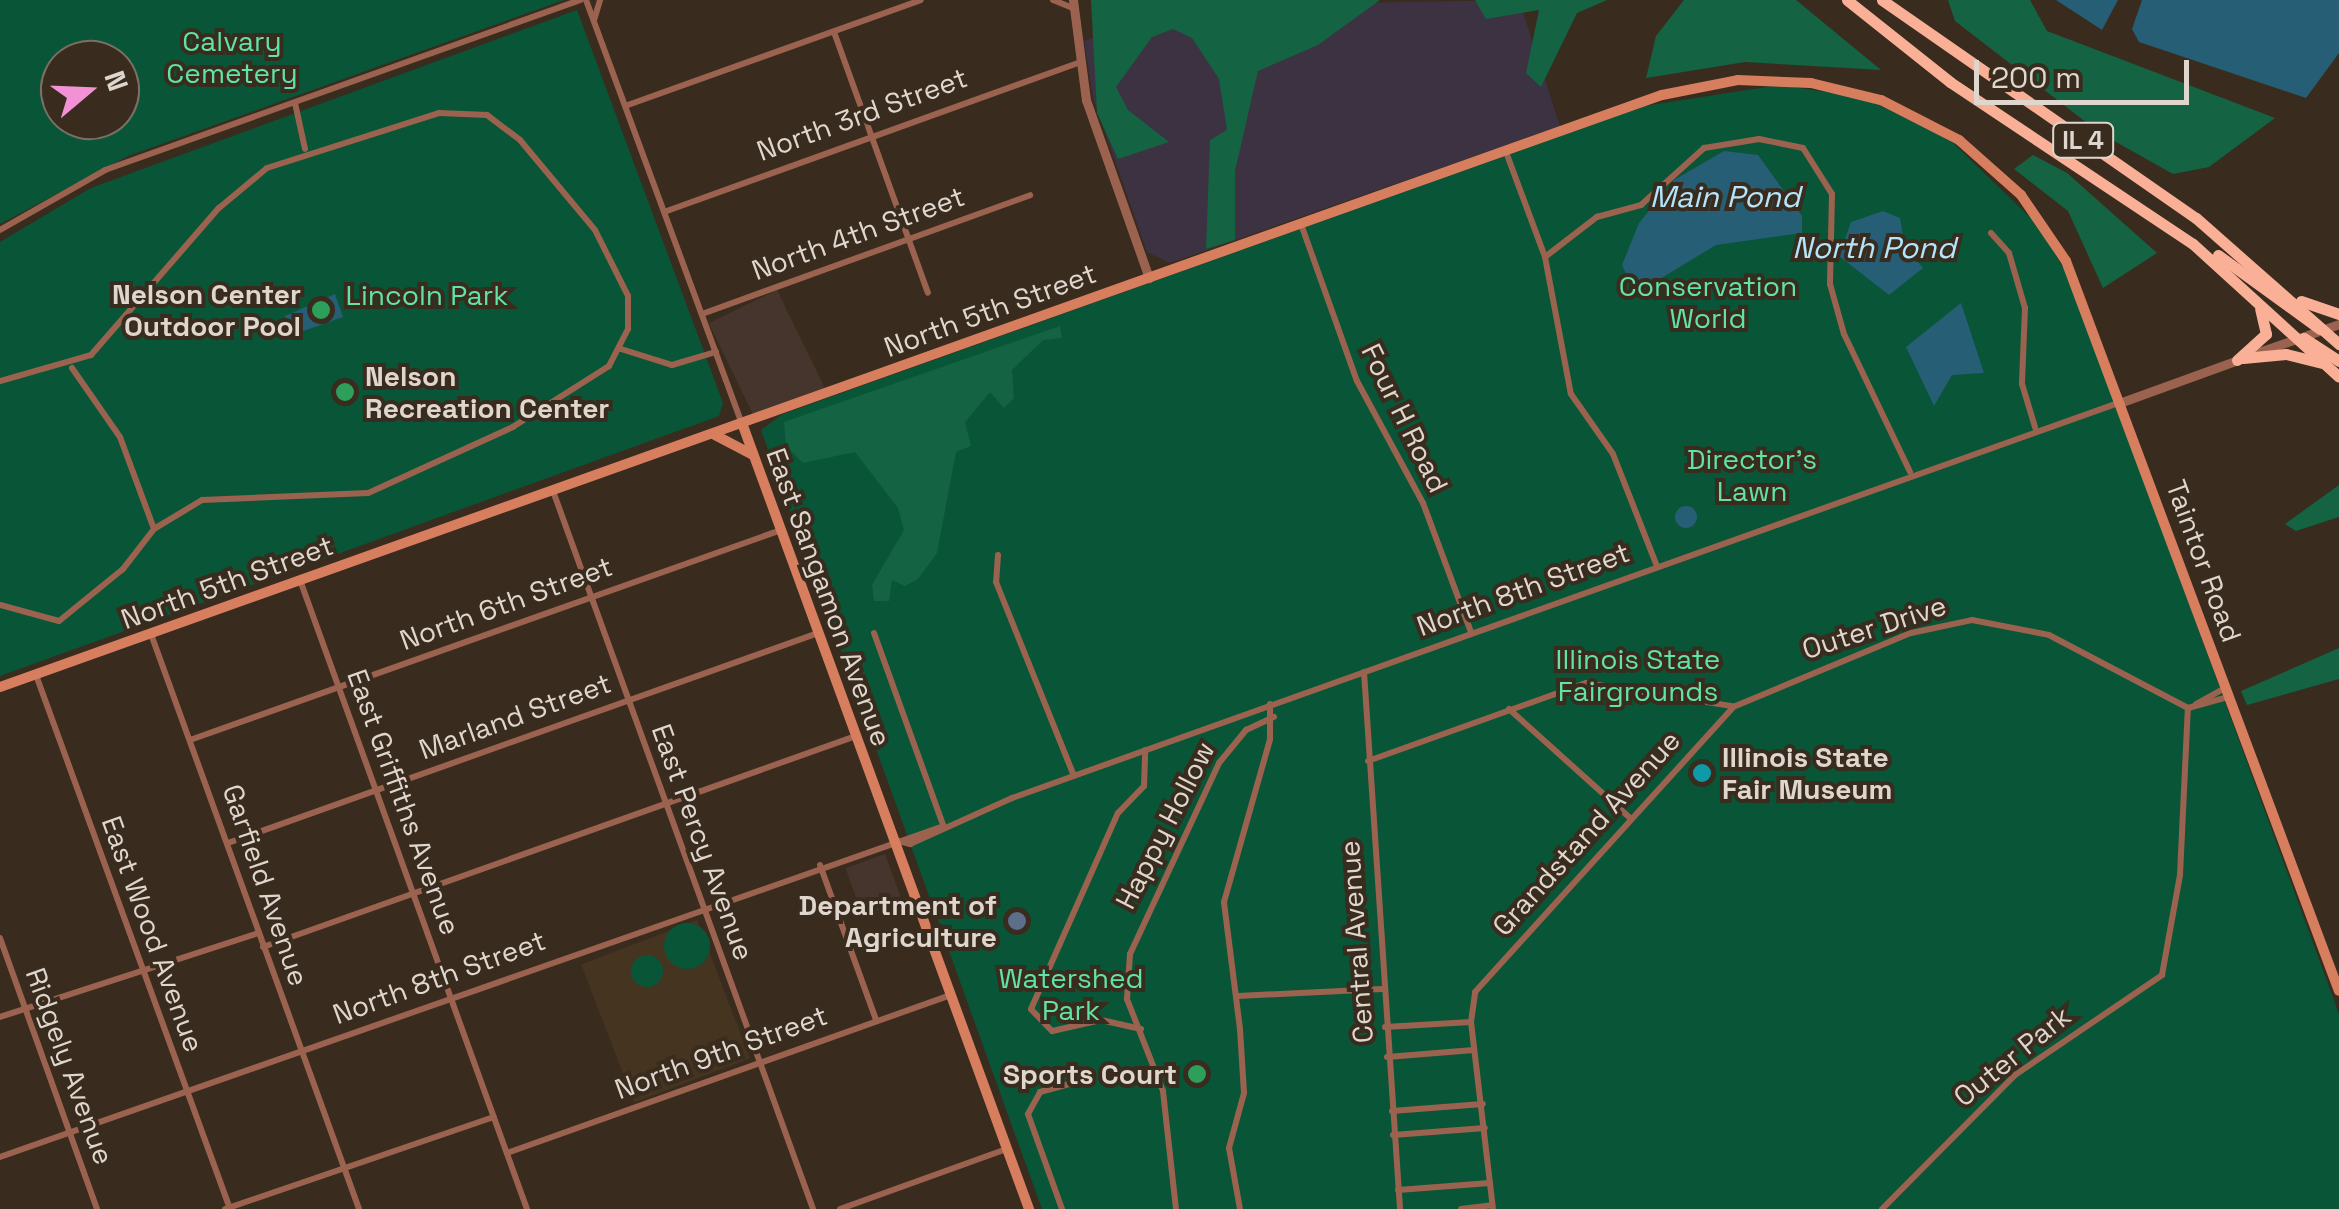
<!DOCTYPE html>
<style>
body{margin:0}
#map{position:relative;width:2339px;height:1209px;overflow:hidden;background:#392c1e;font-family:"Space Grotesk",sans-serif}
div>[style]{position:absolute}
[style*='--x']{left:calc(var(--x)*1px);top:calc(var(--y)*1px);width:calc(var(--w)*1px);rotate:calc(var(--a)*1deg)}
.commercial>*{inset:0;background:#46352c;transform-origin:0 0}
.industrial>*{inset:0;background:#3c3242}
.built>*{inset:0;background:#453420;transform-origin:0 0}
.green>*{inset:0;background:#085637}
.round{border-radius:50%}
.forest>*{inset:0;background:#146342}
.water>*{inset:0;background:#255e75}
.minor>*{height:6px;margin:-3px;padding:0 3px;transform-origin:3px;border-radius:3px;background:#9b634f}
.tertiary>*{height:9px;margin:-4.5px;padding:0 4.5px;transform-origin:4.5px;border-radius:4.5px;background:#9b634f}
.secondary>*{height:10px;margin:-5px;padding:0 5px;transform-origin:5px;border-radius:5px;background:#d77e5f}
.trunk>*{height:11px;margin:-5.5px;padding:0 5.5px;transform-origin:5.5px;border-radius:5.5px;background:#fab096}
.dots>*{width:28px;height:28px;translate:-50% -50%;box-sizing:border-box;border:5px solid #392c1e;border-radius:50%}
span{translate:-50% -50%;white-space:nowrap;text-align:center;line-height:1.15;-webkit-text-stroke:8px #392c1e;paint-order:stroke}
.shield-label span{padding:2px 8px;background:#392c1e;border:2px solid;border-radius:8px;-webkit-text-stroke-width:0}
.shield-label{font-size:25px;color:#dfd6ce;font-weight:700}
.park-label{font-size:28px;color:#61e3a5}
.street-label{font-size:28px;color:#dfd6ce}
.poi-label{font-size:28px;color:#dfd6ce;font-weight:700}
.right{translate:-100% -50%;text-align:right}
.left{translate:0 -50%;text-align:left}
.water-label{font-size:30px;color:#b4e5fb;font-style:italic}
.north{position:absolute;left:40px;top:40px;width:100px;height:100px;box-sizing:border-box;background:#392c1e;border:2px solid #7b7064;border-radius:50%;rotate:71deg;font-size:28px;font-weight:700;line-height:40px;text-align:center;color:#dfd6ce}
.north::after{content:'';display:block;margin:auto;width:35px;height:45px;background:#f391d6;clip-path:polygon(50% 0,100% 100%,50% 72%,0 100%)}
.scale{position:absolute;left:1974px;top:60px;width:215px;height:45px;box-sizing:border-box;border:5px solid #dfd6ce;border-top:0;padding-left:12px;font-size:30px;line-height:35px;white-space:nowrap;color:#dfd6ce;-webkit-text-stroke:8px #392c1e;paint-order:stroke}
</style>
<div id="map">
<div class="commercial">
<div style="left:777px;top:290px;width:109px;height:76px;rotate:64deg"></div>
<div style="left:885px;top:854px;width:51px;height:42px;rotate:70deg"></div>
</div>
<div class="industrial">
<div style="clip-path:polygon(1519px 0,1560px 126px,1170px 263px,1147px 252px,1093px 98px,1084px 41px,1186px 6px)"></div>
</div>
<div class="built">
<div style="left:697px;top:920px;width:148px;height:124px;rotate:69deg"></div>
</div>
<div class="green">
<div style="clip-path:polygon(evenodd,0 0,564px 0,128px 156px,0 224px,0 0,60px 60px,120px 60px,120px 120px,60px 120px,60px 60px)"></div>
<div style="clip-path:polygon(577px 10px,723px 403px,719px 416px,0 676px,0 242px,91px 188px)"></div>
<div style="clip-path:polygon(1780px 85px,1864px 98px,1948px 138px,2038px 225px,2071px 281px,2339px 1014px,2339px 1209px,1042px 1209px,761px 430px,783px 414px,1644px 106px)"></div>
<div class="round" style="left:664px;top:923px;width:46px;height:46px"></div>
<div class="round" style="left:631px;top:955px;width:32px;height:32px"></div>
</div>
<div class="forest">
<div style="clip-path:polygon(1091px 0,1380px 0,1318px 45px,1258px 71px,1235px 171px,1235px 240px,1206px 249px,1210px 140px,1227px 130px,1219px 79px,1192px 38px,1173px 29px,1152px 37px,1116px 87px,1128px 110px,1169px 142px,1118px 159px,1097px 113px)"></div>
<div style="clip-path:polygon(1475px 0,1607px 0,1577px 13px,1541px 87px,1526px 73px,1539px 10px,1486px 19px)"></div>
<div style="clip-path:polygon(1684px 0,1796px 0,1881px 70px,1745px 62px,1646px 78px,1656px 36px)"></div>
<div style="clip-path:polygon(1948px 0,2030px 0,2047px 31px,2275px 118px,2209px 167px,2173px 174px,2100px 133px,1955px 21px)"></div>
<div style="clip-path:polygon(2033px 155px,2067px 173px,2157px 253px,2103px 288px,2068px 211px,2014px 169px)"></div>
<div style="clip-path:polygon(1060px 326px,1062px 338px,1043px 340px,1012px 370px,1014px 398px,1004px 408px,990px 392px,965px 422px,971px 446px,956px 452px,937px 553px,918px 579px,905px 586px,892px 580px,889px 601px,874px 601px,872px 585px,904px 530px,898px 508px,855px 452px,803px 463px,786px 446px,784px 422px)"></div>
<div style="clip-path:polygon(2339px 485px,2339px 517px,2296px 531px,2285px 524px)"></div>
<div style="clip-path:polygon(2339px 648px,2339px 679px,2247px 705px,2241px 691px)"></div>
</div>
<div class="water">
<div style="clip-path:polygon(2056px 0,2118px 0,2102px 30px)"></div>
<div style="clip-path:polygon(2142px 0,2339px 0,2339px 53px,2306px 98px,2139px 42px,2132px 29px)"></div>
<div style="clip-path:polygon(1724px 151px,1758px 155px,1802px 216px,1802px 233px,1716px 245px,1635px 294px,1622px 265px,1639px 223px,1674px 180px)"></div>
<div style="clip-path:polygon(1883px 211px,1900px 218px,1905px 247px,1923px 268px,1889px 295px,1839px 256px,1851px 222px)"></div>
<div style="clip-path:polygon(335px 294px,343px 317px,292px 335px,285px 316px)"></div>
<div style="clip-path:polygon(1961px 303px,1984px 373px,1952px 375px,1934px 406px,1906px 347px)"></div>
<div class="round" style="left:1675px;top:506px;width:22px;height:22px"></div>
</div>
<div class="minor">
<div style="--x:586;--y:0;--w:451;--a:69.8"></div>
<div style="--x:1053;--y:0;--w:22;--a:22"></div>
<div style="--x:594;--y:20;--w:21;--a:-73"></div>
<div style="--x:834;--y:32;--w:277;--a:70.2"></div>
<div style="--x:295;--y:103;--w:47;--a:77.7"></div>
<div style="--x:625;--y:106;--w:314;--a:-19.7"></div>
<div style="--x:1506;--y:152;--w:112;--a:69.6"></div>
<div style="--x:1545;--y:257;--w:139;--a:79.3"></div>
<div style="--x:1571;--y:394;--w:73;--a:55"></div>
<div style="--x:1613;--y:454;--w:118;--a:68.6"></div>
<div style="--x:664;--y:212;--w:440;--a:-19.8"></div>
<div style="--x:1301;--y:224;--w:167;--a:70.4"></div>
<div style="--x:1357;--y:381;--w:139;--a:61.6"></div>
<div style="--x:1423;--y:503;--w:138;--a:69.6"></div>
<div style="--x:0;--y:230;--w:121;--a:-29.7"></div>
<div style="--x:105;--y:170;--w:505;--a:-19.69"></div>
<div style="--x:1991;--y:233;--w:27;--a:48"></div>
<div style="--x:2009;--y:253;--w:57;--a:73.8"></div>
<div style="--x:2025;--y:308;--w:76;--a:92.3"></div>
<div style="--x:2022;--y:384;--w:45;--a:73.2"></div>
<div style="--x:1545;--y:257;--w:66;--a:-37.6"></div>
<div style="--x:1597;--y:217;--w:46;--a:-15.3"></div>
<div style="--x:1641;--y:205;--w:85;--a:-42.1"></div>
<div style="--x:1704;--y:148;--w:56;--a:-9.3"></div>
<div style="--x:1759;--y:139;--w:45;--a:11.6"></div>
<div style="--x:1803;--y:148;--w:54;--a:57.8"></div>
<div style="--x:1832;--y:194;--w:90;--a:91.3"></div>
<div style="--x:1830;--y:284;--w:52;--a:74.4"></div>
<div style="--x:1844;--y:334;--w:153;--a:64.4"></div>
<div style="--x:702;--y:314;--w:349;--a:-19.9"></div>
<div style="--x:621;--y:349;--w:53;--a:17.4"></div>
<div style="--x:672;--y:365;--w:46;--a:-16.5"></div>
<div style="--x:72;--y:368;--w:84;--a:55.2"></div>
<div style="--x:120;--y:437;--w:98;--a:69.7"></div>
<div style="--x:0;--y:381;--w:95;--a:-15.9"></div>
<div style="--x:91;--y:355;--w:195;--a:-49"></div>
<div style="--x:219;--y:208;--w:62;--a:-39.8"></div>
<div style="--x:267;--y:168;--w:181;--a:-17.7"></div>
<div style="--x:439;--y:113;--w:48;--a:2.4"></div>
<div style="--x:487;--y:115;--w:41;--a:37.1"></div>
<div style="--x:520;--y:140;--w:117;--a:50.2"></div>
<div style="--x:595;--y:230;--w:74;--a:63.4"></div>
<div style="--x:628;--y:296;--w:33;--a:90"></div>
<div style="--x:628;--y:329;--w:42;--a:117.2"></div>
<div style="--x:609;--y:366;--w:114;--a:147.6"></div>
<div style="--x:513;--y:427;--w:159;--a:155.5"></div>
<div style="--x:368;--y:493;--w:166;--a:177.6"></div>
<div style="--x:202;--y:500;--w:56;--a:148.9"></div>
<div style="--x:154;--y:529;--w:51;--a:127.8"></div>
<div style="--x:123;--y:569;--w:82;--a:140.9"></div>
<div style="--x:59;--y:621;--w:61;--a:-164.8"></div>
<div style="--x:553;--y:491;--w:764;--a:70.09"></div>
<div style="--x:998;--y:555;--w:27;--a:94"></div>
<div style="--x:996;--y:582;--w:209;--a:68.1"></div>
<div style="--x:300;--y:580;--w:669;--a:70.16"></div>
<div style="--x:874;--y:633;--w:204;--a:70.2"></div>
<div style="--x:151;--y:634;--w:611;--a:70.11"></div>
<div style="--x:1364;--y:672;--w:538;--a:86.16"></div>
<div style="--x:36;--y:675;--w:568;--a:70.03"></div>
<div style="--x:2196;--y:704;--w:35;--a:-29"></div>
<div style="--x:1509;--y:709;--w:163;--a:42"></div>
<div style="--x:190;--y:740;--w:627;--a:-19.56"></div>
<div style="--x:1368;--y:761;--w:232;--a:-19.7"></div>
<div style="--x:1586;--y:683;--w:148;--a:9"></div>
<div style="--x:895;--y:840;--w:16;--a:15"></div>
<div style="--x:910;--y:844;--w:112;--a:-24.3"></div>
<div style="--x:1012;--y:798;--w:1178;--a:-19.65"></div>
<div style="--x:228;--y:843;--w:626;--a:-19.59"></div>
<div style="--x:820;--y:865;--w:165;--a:70.1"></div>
<div style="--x:0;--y:938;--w:288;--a:70.3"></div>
<div style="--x:263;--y:947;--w:629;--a:-19.59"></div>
<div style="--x:1238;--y:996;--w:144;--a:-2.8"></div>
<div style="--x:0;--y:1017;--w:272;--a:-18"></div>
<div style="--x:1385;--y:1027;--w:86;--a:-3.3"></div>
<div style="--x:1141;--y:1029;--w:41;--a:-167.3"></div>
<div style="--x:1101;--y:1020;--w:50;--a:167.3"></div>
<div style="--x:1052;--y:1031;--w:30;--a:-134"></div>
<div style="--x:1031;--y:1009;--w:214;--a:-66.1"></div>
<div style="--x:1118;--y:813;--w:37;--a:-46"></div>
<div style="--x:1144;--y:786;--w:36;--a:-88"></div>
<div style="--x:1387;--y:1057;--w:87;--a:-4.6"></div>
<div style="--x:1392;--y:1111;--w:91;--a:-4.4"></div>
<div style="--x:1393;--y:1135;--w:92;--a:-4.4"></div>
<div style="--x:507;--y:1153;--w:470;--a:-19.6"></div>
<div style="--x:0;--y:1157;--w:1000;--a:-19.32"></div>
<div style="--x:1398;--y:1190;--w:92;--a:-4.4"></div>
<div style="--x:225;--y:1209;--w:284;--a:-18.9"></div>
<div style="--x:840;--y:1209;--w:177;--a:-19.8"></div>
<div style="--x:1062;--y:1209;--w:101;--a:-109.7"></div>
<div style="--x:1028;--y:1114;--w:25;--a:-61"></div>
<div style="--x:1040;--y:1092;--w:50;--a:-15.2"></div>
<div style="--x:1176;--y:1209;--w:119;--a:-96.3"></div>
<div style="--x:1163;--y:1091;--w:99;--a:-111.4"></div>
<div style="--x:1127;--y:999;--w:45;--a:-86.2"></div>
<div style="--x:1130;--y:954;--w:211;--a:-65"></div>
<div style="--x:1219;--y:763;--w:43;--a:-50.7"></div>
<div style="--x:1246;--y:730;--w:31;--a:-25"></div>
<div style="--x:1240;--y:1209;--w:62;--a:-100.2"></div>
<div style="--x:1229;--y:1148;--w:57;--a:-74.7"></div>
<div style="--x:1244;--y:1093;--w:64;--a:-93.6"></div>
<div style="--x:1240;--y:1029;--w:128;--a:-97.2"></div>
<div style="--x:1224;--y:902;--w:169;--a:-74.2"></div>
<div style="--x:1270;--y:739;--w:35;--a:-90"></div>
<div style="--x:1461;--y:1209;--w:31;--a:-7"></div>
<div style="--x:1493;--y:1209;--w:188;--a:-96.7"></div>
<div style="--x:1471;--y:1022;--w:30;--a:-82"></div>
<div style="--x:1475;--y:992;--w:384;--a:-47.8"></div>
<div style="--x:1733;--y:707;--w:193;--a:-22.6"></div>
<div style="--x:1911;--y:633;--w:62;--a:-12"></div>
<div style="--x:1972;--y:620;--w:78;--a:11"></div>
<div style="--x:2049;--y:635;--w:157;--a:27.7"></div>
<div style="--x:2188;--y:708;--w:41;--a:-15.4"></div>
<div style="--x:1882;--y:1209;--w:189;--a:-45.2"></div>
<div style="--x:2015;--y:1075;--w:178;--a:-34.2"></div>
<div style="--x:2162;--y:975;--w:102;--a:-79.8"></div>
<div style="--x:2180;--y:875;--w:167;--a:-87.3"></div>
</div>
<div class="tertiary">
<div style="--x:1073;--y:0;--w:101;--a:82.6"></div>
<div style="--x:1086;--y:100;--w:189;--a:70.5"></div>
<div style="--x:2256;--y:353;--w:88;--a:-19.3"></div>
<div style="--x:2122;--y:402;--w:127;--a:-19.9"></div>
</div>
<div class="secondary">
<div style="--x:742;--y:423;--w:837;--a:69.94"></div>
<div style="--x:715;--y:435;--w:41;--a:27.8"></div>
<div style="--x:0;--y:687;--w:1764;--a:-19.61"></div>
<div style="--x:1662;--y:95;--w:77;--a:-11.2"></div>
<div style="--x:1738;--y:80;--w:73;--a:2.4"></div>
<div style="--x:1811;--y:83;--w:72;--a:13.7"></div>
<div style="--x:1881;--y:100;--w:88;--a:27.1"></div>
<div style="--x:1959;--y:140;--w:83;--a:41.6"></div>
<div style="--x:2021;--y:195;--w:80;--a:55.7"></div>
<div style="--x:2066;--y:261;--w:779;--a:69.5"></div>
</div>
<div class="trunk">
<div style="--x:1847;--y:0;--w:132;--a:38.5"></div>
<div style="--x:1950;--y:82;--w:292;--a:33.7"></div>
<div style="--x:2193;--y:244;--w:197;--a:42.3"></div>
<div style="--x:1882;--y:0;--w:382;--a:34.8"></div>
<div style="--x:2196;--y:218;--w:191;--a:41.4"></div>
<div style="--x:2218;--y:255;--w:126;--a:36"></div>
<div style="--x:2301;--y:301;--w:40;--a:18.9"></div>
<div style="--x:2304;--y:338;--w:42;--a:33.3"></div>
<div style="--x:2243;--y:358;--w:43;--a:-5.3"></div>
<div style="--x:2286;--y:354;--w:36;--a:14"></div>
<div style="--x:2237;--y:360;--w:39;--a:-42"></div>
<div style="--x:2266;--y:334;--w:26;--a:-103"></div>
</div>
<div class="dots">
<div style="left:321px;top:310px;background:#2e9e5b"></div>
<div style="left:345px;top:392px;background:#2e9e5b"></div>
<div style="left:1702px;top:773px;background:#0f9aa8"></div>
<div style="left:1017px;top:921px;background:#5c6f8a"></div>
<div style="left:1197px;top:1074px;background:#2e9e5b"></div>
</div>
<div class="shield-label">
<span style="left:2083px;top:140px">IL 4</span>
</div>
<div class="park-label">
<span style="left:232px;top:57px">Calvary<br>Cemetery</span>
<span style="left:1708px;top:302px">Conservation<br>World</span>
<span style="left:427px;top:295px">Lincoln Park</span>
<span style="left:1752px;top:475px">Director's<br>Lawn</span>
<span style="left:1638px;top:675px">Illinois State<br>Fairgrounds</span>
<span style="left:1071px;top:994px">Watershed<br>Park</span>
</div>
<div class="street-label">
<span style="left:862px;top:114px;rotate:-20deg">North 3rd Street</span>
<span style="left:858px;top:233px;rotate:-20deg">North 4th Street</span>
<span style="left:990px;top:310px;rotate:-20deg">North 5th Street</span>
<span style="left:1405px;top:418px;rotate:64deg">Four H Road</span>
<span style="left:2204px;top:561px;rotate:70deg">Taintor Road</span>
<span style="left:227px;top:582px;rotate:-20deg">North 5th Street</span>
<span style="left:1523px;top:589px;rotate:-20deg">North 8th Street</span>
<span style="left:829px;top:597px;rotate:70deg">East Sangamon Avenue</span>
<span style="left:506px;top:603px;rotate:-20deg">North 6th Street</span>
<span style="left:1874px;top:627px;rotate:-18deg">Outer Drive</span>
<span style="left:515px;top:716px;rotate:-20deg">Marland Street</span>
<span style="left:404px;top:802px;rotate:70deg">East Griffiths Avenue</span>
<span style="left:1165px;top:825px;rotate:-63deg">Happy Hollow</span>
<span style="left:1586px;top:833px;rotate:-48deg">Grandstand Avenue</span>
<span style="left:703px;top:842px;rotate:70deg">East Percy Avenue</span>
<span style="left:266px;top:885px;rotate:71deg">Garfield Avenue</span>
<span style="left:153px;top:934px;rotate:70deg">East Wood Avenue</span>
<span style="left:1356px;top:942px;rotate:-94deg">Central Avenue</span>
<span style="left:439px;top:977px;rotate:-20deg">North 8th Street</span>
<span style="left:721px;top:1052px;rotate:-20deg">North 9th Street</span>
<span style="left:2012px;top:1056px;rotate:-39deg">Outer Park</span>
<span style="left:70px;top:1066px;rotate:70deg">Ridgely Avenue</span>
</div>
<div class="poi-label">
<span class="right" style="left:301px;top:310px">Nelson Center<br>Outdoor Pool</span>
<span class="left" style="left:365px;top:392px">Nelson<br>Recreation Center</span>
<span class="left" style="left:1722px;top:773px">Illinois State<br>Fair Museum</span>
<span class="right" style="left:997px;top:921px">Department of<br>Agriculture</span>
<span class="right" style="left:1177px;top:1074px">Sports Court</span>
</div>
<div class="water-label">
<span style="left:1725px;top:197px">Main Pond</span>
<span style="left:1874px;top:248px">North Pond</span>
</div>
<div class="north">N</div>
<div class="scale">200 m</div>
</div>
